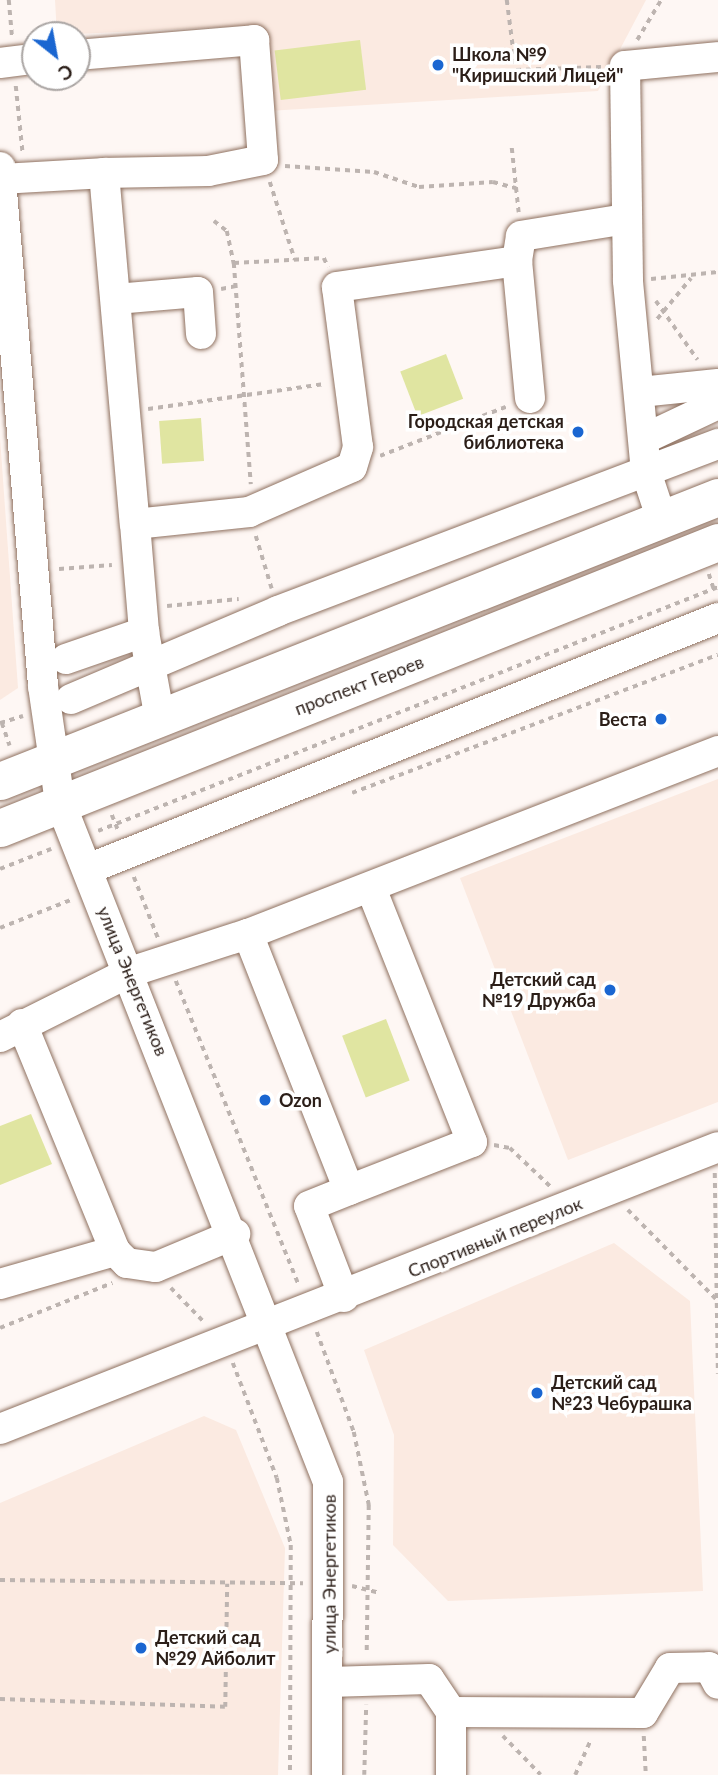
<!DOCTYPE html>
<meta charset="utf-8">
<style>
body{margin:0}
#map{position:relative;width:718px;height:1775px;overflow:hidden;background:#fef7f4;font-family:Lato,sans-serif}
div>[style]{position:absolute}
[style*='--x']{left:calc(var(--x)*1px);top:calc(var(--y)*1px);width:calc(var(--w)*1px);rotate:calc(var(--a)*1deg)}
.built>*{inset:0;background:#fbeae1}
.green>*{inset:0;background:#e0e5a1;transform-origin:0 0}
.path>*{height:3.5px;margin-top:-1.75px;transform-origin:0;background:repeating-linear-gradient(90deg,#bdb4b0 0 5px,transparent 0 10px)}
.roads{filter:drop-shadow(0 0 2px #8f7160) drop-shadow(0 0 2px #8f7160)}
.minor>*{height:30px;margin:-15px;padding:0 15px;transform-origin:15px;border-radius:15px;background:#fff}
.major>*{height:37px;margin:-18.5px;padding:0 18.5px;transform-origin:18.5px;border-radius:18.5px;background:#fff}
.dots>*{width:19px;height:19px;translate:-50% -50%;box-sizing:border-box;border:4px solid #fff;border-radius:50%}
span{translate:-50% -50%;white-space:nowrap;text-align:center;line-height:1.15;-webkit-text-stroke:7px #fff;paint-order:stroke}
.poi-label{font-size:18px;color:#2b1e18;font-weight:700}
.left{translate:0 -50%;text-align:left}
.right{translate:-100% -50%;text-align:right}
.street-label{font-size:18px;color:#2b1e18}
.north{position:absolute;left:21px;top:21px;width:70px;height:70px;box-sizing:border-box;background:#fff;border:2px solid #aaa5a3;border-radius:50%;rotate:149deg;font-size:19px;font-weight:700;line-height:28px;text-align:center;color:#2b1e18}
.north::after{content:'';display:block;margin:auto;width:24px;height:32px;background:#1a66d1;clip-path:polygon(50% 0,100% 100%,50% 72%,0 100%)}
</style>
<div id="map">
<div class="built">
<div style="clip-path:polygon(55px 0,646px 0,598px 91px,268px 111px,259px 25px,57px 35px)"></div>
<div style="clip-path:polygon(0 438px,18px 688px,0 700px)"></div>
<div style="clip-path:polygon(718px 779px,718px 1102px,568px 1160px,460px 878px)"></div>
<div style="clip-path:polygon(614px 1243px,690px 1301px,703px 1591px,448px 1601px,393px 1545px,394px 1435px,364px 1350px)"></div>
<div style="clip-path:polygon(204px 1416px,236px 1430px,285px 1548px,278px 1775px,0 1774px,0 1503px)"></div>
</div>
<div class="green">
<div style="left:360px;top:40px;width:50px;height:86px;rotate:83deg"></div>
<div style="left:446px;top:354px;width:48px;height:49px;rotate:69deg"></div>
<div style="left:201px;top:418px;width:43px;height:42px;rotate:86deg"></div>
<div style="left:386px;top:1019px;width:66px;height:47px;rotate:69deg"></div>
<div style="clip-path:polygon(31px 1114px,52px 1164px,0 1185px,0 1126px)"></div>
</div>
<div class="path">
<div style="--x:9;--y:0;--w:36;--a:85"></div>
<div style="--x:507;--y:0;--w:71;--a:82.7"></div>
<div style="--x:516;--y:70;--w:85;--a:-2"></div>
<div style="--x:637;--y:40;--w:47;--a:-59"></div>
<div style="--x:16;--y:86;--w:69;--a:84.2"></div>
<div style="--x:512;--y:148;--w:65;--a:83.9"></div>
<div style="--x:285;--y:166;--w:89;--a:3.9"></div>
<div style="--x:374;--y:172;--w:47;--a:18.4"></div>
<div style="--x:419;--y:187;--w:74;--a:-3.9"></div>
<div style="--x:493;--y:182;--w:24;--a:15"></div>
<div style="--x:270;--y:182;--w:82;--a:72.2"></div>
<div style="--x:214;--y:221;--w:16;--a:38"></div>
<div style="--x:227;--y:231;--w:33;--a:78"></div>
<div style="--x:234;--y:263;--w:222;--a:85.6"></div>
<div style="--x:234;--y:263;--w:90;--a:-3.2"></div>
<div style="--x:324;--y:258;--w:10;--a:66"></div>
<div style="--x:651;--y:279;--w:67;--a:-6"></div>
<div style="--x:221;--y:289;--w:15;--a:-11"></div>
<div style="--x:656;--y:301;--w:72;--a:54.6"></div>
<div style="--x:657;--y:319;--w:53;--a:-50.3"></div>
<div style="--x:148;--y:409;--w:178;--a:-8.1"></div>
<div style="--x:380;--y:456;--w:135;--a:-21.3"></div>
<div style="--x:256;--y:536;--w:55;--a:73.2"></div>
<div style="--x:59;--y:569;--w:53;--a:-4.3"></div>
<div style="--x:709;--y:574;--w:16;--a:72"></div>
<div style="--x:167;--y:606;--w:72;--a:-5.6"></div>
<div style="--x:0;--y:723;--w:24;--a:-17"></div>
<div style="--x:2;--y:723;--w:24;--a:71"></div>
<div style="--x:352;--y:793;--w:391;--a:-20.7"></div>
<div style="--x:112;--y:815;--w:16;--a:68"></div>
<div style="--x:98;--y:831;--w:666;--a:-21.48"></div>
<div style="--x:0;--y:869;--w:55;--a:-21.4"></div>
<div style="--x:134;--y:877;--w:66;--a:68.5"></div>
<div style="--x:0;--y:928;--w:79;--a:-21.7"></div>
<div style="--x:176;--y:981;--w:328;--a:68"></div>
<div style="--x:494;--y:1145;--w:16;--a:11"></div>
<div style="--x:510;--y:1148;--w:57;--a:43.6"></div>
<div style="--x:715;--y:1173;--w:201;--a:89.1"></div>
<div style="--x:628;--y:1210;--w:125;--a:45.3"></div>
<div style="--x:171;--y:1288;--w:49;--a:45.8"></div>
<div style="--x:0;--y:1328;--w:121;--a:-21.9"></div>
<div style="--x:317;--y:1332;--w:107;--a:69.7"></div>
<div style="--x:354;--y:1432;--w:75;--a:78.4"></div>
<div style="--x:369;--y:1505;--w:150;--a:90.8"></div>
<div style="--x:233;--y:1363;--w:123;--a:69.1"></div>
<div style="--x:277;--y:1478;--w:68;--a:78.2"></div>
<div style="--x:291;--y:1545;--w:230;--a:90.2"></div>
<div style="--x:0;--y:1580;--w:303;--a:0.6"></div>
<div style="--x:352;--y:1586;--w:29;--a:14"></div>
<div style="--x:0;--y:1699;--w:225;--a:2"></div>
<div style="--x:225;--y:1707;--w:123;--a:-89.1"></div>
<div style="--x:503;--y:1736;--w:54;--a:45.7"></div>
<div style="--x:644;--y:1736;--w:39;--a:87"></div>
<div style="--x:364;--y:1775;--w:70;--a:-88.4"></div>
<div style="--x:575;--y:1775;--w:39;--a:-66"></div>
</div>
<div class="roads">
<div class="minor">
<div style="--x:77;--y:55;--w:178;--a:-4.8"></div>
<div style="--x:254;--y:40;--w:120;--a:85.7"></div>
<div style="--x:263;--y:160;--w:56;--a:168.7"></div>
<div style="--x:208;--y:171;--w:104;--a:178.9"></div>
<div style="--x:0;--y:63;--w:35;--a:-7"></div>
<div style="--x:0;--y:167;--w:521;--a:85.26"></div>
<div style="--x:43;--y:686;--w:117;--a:81.7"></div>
<div style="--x:60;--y:802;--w:731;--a:68.49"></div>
<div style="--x:328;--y:1482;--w:293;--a:90.2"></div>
<div style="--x:1;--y:179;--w:103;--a:-3.3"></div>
<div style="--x:104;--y:173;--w:352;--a:85"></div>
<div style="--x:135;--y:524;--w:115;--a:-6"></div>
<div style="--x:249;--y:512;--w:112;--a:-23.6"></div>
<div style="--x:352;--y:467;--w:21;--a:-73"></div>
<div style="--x:358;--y:447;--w:161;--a:-97.5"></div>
<div style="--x:337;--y:287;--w:182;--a:-8.2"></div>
<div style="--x:116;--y:299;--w:82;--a:-4.9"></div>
<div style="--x:198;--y:292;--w:42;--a:85.9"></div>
<div style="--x:640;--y:392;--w:78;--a:-5.9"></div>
<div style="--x:530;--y:398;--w:138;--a:-95.4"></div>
<div style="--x:517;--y:261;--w:25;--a:-81"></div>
<div style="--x:521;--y:236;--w:106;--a:-9.2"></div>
<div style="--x:644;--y:439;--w:82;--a:-25.3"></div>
<div style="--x:662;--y:520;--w:51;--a:-108.4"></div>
<div style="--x:646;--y:472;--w:193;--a:-95.4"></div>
<div style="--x:628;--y:280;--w:214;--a:-90.8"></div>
<div style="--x:625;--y:66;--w:93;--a:-5.5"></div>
<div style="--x:135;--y:524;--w:108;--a:85.2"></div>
<div style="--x:144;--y:632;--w:88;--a:79.6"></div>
<div style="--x:66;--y:659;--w:83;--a:-19.1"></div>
<div style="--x:71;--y:699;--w:225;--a:-23"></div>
<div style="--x:278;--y:611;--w:471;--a:-20.8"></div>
<div style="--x:88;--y:869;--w:678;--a:-21.72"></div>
<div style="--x:248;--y:934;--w:275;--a:68.5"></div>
<div style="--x:349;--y:1190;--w:132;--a:-21.3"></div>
<div style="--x:472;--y:1142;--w:273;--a:-111.7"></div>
<div style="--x:22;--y:1024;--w:245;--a:67.7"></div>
<div style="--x:115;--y:1251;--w:17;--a:45"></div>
<div style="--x:127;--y:1263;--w:29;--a:8"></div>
<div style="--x:156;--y:1267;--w:86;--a:-22.7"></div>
<div style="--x:0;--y:1037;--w:145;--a:-26.6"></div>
<div style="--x:130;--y:972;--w:124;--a:-17.9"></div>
<div style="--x:248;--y:934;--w:504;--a:-21.27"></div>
<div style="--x:0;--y:1284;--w:120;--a:-16"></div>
<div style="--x:344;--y:1297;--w:97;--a:-111"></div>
<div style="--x:309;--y:1206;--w:43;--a:-21.8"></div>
<div style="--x:0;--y:1429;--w:771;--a:-21.44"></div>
<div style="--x:329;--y:1682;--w:100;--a:-1.7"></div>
<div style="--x:429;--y:1679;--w:40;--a:56"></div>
<div style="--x:451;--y:1775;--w:63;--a:-90"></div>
<div style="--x:451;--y:1712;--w:192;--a:0.3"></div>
<div style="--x:643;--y:1713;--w:52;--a:-59"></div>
<div style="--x:670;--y:1668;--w:39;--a:-1"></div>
<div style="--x:709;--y:1667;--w:19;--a:62"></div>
</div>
<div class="major">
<div style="--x:0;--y:781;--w:772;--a:-21.58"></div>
<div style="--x:0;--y:828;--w:773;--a:-21.72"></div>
</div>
</div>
<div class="dots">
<div style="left:438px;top:65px;background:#1a66d1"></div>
<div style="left:578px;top:432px;background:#1a66d1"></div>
<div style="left:661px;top:719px;background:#1a66d1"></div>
<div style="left:610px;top:990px;background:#1a66d1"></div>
<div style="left:265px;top:1100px;background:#1a66d1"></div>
<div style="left:537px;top:1393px;background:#1a66d1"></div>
<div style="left:141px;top:1648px;background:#1a66d1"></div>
</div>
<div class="poi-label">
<span class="left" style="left:452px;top:65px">Школа №9<br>"Киришский Лицей"</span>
<span class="right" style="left:564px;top:432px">Городская детская<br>библиотека</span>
<span class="right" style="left:647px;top:719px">Веста</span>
<span class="right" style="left:596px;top:990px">Детский сад<br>№19 Дружба</span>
<span class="left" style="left:279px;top:1100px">Ozon</span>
<span class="left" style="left:551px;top:1393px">Детский сад<br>№23 Чебурашка</span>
<span class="left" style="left:155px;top:1648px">Детский сад<br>№29 Айболит</span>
</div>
<div class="street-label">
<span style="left:359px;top:685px;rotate:-21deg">проспект Героев</span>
<span style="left:133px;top:981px;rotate:68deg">улица Энергетиков</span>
<span style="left:495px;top:1237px;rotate:-22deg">Спортивный переулок</span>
<span style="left:329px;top:1574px;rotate:-90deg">улица Энергетиков</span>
</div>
<div class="north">С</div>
</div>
